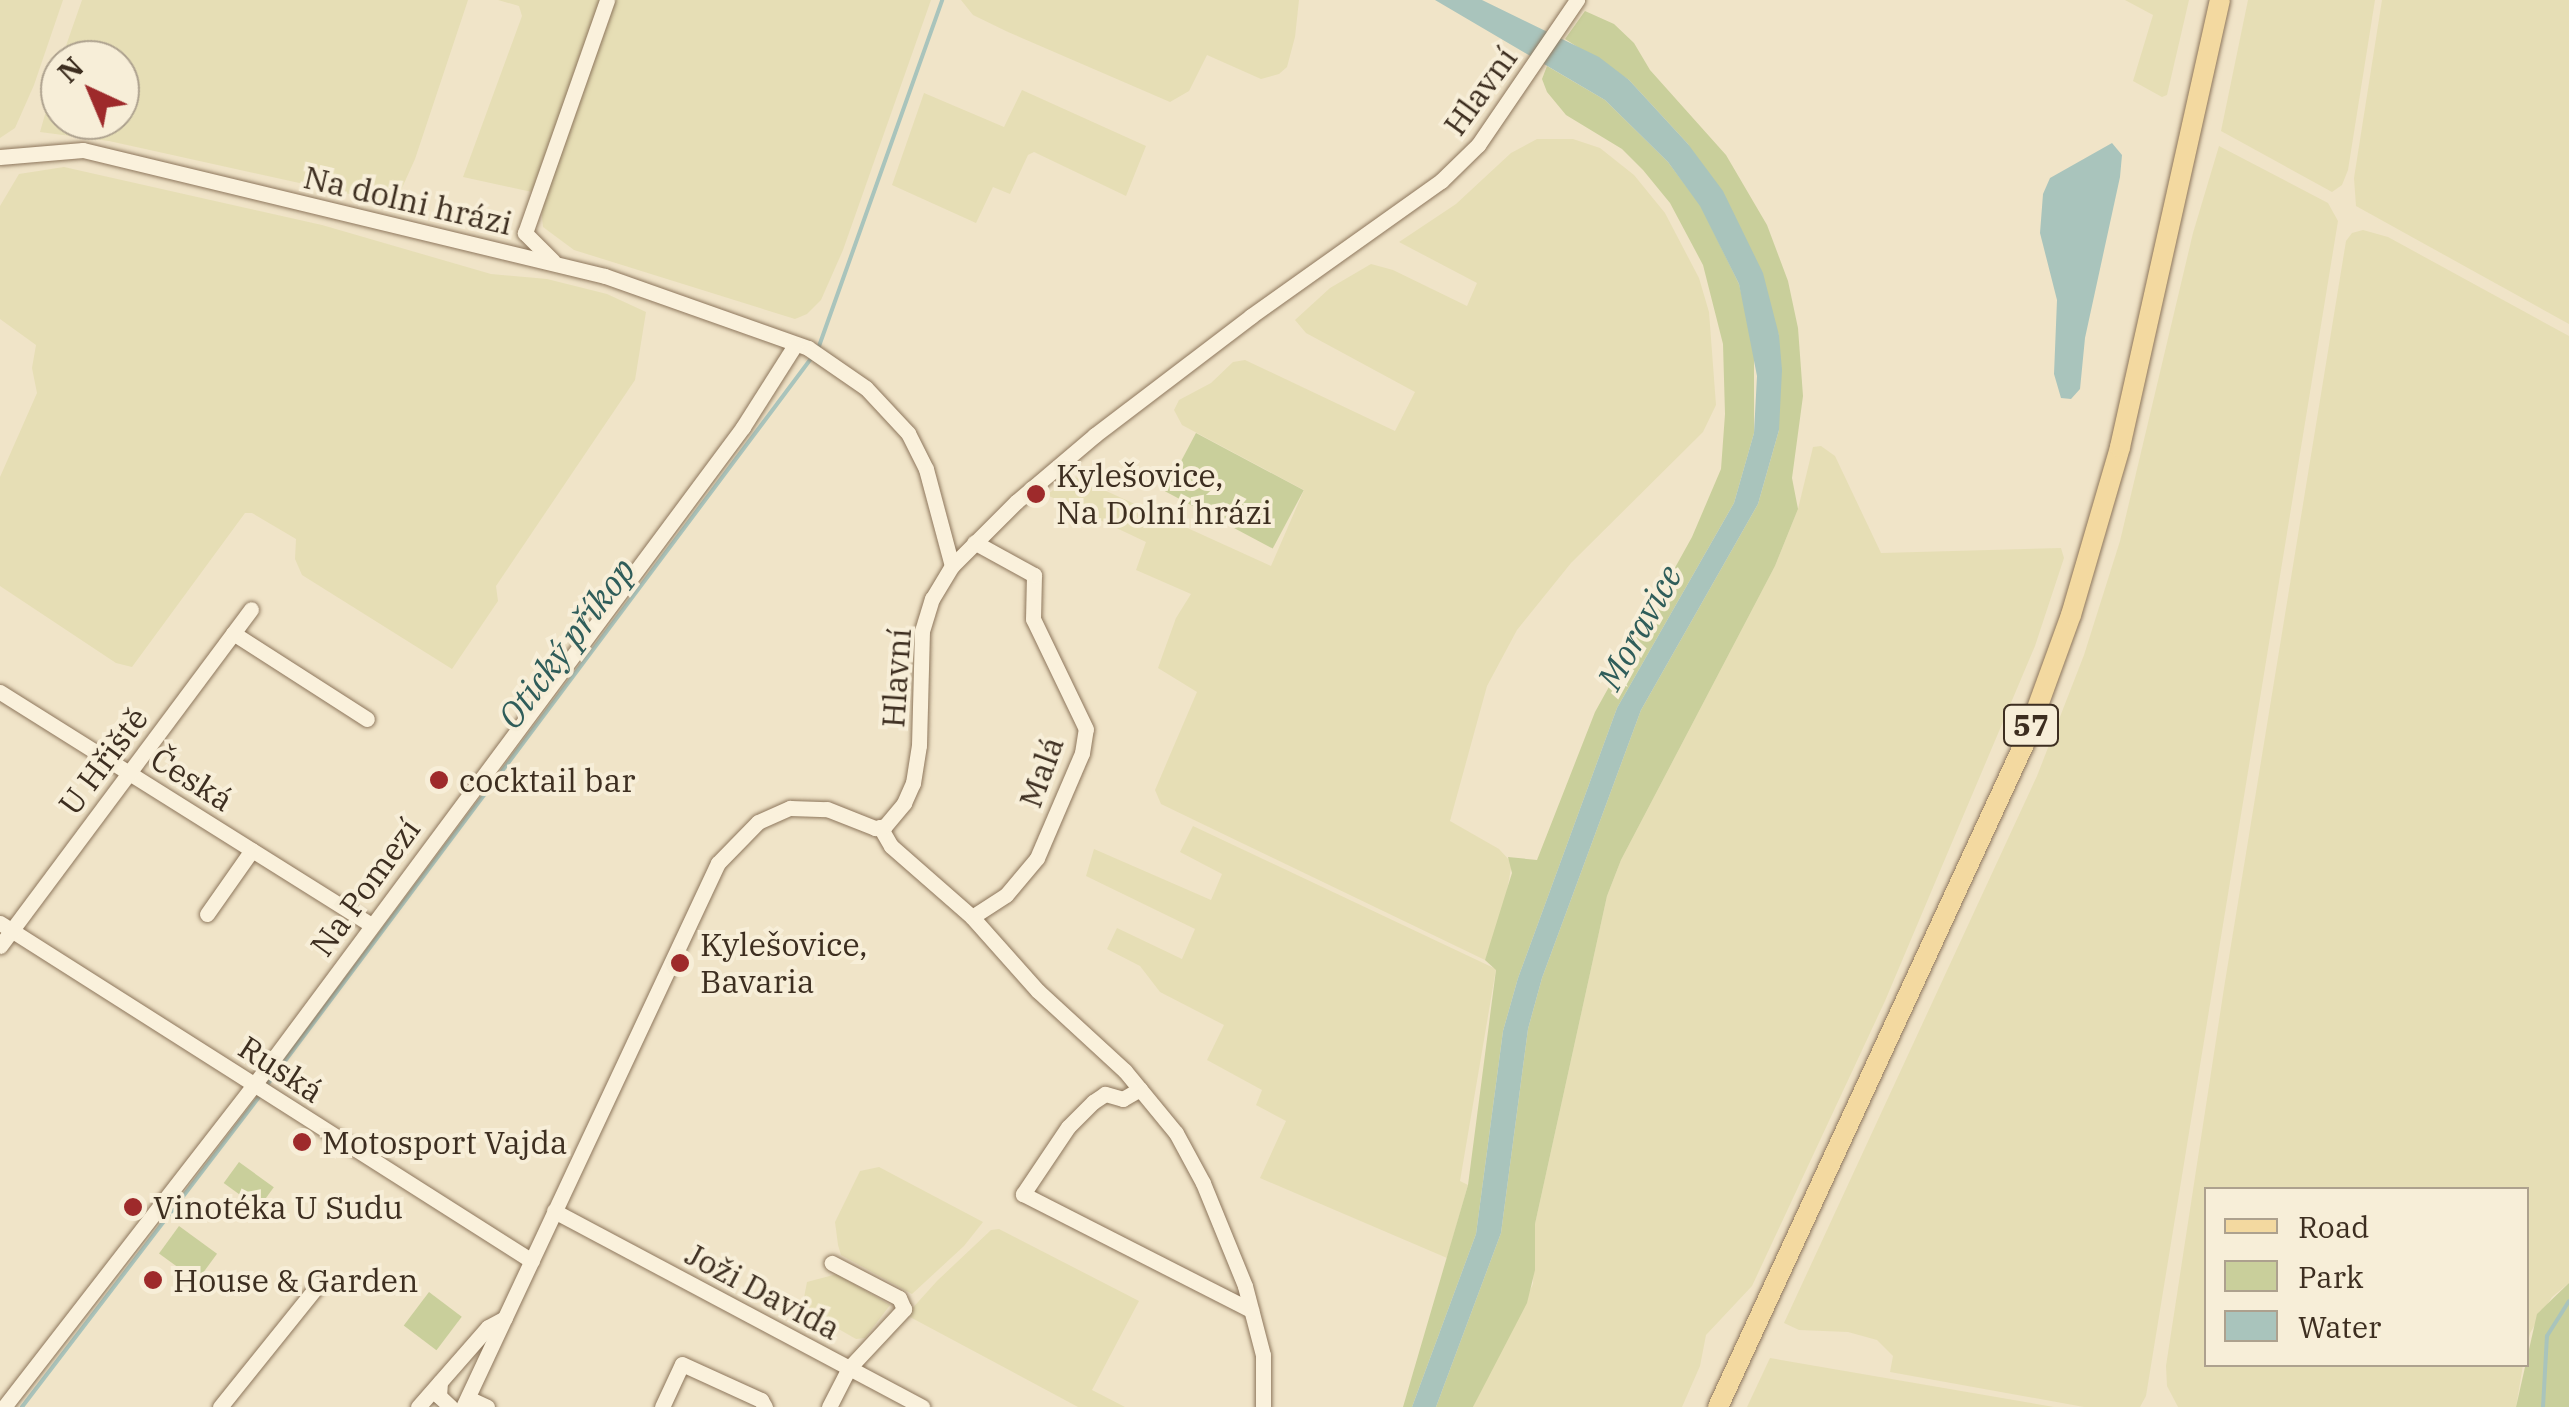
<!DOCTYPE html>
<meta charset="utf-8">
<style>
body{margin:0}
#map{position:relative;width:2569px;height:1407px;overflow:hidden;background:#f0e4c8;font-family:"IBM Plex Serif",serif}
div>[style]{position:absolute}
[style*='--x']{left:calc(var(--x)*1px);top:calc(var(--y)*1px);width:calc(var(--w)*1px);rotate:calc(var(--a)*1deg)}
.farmland>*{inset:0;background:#e6deb5}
.green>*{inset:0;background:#c9cf9b;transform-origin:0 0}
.water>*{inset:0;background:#a9c4bc}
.stream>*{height:4px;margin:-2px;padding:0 2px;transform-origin:2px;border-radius:2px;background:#a9c4bc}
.roads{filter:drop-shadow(0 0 2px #8d765c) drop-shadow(0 0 2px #8d765c)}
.minor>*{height:15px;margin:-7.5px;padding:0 7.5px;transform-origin:7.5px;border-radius:7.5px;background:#faf1dc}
.major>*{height:20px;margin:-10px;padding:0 10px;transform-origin:10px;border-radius:10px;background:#f3d9a0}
.dots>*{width:28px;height:28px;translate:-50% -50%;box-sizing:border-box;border:5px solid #f7eed8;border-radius:50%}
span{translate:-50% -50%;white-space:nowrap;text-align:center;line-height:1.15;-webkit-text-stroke:8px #f7eed8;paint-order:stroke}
.shield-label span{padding:2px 8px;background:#f7eed8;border:2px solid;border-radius:8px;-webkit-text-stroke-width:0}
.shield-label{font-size:30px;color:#3d2e20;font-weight:700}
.street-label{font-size:32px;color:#3d2e20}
.poi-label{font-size:32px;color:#3d2e20}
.left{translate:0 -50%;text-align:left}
.water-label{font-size:35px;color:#2f5d5a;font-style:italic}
.legend{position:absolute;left:2204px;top:1187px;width:325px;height:180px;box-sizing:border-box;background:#f7eed8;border:2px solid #ada18e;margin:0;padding:12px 18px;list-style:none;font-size:30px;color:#3d2e20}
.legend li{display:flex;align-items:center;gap:20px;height:50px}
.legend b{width:50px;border:2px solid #ada18e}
.north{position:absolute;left:40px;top:40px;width:100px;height:100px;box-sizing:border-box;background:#f7eed8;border:2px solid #ada18e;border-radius:50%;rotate:316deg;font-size:28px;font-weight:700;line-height:40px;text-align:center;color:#3d2e20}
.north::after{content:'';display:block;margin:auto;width:35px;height:45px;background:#9e2a2b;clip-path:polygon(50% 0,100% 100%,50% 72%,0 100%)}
</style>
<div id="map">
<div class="farmland">
<div style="clip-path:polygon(0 0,63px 0,34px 85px,15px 128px,0 138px)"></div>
<div style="clip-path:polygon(82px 0,468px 0,415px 159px,397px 199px,390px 203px,109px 141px,40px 132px,60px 62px,60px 120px,120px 120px,120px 60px,61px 60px)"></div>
<div style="clip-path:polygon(498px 0,602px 0,532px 192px,463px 177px,522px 16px,519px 6px)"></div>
<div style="clip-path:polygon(612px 0,931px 0,843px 250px,821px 300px,807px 314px,795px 319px,574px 250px,543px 227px,541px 206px)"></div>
<div style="clip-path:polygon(961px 0,1299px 0,1295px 37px,1287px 67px,1279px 74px,1261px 79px,1207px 55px,1189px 91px,1170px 102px,1008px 32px,973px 15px)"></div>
<div style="clip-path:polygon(2125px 0,2189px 0,2167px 95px,2162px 97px,2133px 81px,2153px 15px)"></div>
<div style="clip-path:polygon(2248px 0,2375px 0,2348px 170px,2342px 185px,2332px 192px,2221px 131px)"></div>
<div style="clip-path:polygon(2382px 0,2569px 0,2569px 324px,2356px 206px,2354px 178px)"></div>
<div style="clip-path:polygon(1022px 90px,1146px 146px,1126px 196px,1034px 152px,1028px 155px,1010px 194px,993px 187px,976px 223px,892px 185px,924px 93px,1004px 127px)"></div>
<div style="clip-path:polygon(1537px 139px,1573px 139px,1600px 148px,1634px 175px,1665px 213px,1699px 278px,1709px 312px,1716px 405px,1703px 432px,1571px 563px,1517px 630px,1487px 686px,1450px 821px,1499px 849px,1512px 863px,1504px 907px,1485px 960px,1161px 804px,1155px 790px,1197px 692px,1158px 668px,1176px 618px,1191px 594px,1136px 570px,1146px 542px,1047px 495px,1071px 475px,1271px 566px,1304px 490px,1182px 425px,1174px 410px,1179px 400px,1211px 383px,1233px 362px,1245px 360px,1395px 431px,1415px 392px,1306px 333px,1295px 320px,1330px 288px,1371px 264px,1393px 270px,1467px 306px,1477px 283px,1399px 242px,1456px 204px,1511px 153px)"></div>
<div style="clip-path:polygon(2219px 146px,2328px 203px,2338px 221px,2146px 1396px,2140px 1407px,2084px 1407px,1890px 1372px,1893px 1356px,1877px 1340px,1848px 1332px,1799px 1330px,1784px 1323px,2037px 776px,2084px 655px,2120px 541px,2193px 233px)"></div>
<div style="clip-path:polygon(64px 167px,322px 225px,491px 274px,547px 279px,607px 294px,646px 312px,635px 380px,496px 586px,498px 601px,452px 669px,302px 575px,295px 559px,296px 539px,252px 513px,245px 513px,132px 667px,116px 663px,0 586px,0 477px,37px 393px,32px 368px,36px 345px,0 319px,0 206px,19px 174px)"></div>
<div style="clip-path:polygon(2363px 230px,2388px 237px,2569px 336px,2569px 1283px,2552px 1297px,2530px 1333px,2527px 1348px,2526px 1190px,2206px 1190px,2206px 1364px,2523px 1365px,2516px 1407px,2178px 1407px,2167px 1386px,2166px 1366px,2224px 988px,2346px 241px,2352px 233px)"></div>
<div style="clip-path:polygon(1821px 446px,1835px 456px,1881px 553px,2061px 548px,2064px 558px,2035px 646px,1885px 1001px,1752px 1286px,1706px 1335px,1700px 1366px,1682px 1407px,1473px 1407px,1533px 1284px,1535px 1224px,1607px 896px,1621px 860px,1775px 566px,1798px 509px,1813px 447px)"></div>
<div style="clip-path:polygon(1193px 826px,1496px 969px,1460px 1181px,1468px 1185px,1447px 1258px,1260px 1178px,1286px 1121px,1256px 1105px,1262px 1090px,1207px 1060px,1224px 1025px,1160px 992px,1140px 966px,1107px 949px,1117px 928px,1182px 959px,1195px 929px,1086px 876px,1094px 849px,1211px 900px,1222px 874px,1180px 852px)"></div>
<div style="clip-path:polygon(879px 1167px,983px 1222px,964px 1246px,912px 1294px,841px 1255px,838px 1245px,835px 1222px,860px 1171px)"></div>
<div style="clip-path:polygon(999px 1229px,1139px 1301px,1092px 1390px,1125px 1407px,1078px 1407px,910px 1317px,909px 1312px,937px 1281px,991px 1230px)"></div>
<div style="clip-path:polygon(837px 1274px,890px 1305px,865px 1338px,856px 1339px,802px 1308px,807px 1282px)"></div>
<div style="clip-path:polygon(1770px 1358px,2054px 1407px,1747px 1407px)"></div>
</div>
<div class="green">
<div style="clip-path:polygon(1585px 11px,1614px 24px,1634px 43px,1650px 70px,1726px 155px,1767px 225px,1788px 281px,1798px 328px,1803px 396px,1792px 478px,1798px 509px,1775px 566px,1621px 860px,1607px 896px,1535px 1224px,1535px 1270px,1527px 1303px,1473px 1407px,1436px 1407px,1501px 1233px,1528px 1029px,1542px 978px,1641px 710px,1758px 504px,1779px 430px,1779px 335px,1688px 144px,1629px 80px,1565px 39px)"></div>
<div style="clip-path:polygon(1547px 66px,1605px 100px,1668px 162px,1701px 206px,1739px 284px,1754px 344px,1754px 433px,1734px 503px,1617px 708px,1518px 978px,1503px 1031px,1476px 1234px,1412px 1407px,1403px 1407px,1468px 1185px,1496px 970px,1485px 960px,1512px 873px,1508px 857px,1537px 860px,1595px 712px,1692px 537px,1721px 469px,1725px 414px,1723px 344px,1703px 265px,1670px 203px,1643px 170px,1622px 149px,1566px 115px,1547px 92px,1542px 79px)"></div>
<div style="left:1196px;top:433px;width:122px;height:66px;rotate:28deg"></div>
<div style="left:239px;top:1162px;width:43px;height:26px;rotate:36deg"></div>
<div style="left:179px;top:1226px;width:47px;height:34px;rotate:36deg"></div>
<div style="clip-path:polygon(2569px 1283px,2569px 1407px,2516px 1407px,2537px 1314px)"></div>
<div style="left:429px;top:1292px;width:41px;height:42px;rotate:37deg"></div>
</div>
<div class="water">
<div style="clip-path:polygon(1435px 0,1482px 0,1599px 57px,1629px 80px,1688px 144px,1723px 191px,1763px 273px,1779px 335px,1782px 370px,1779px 430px,1758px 504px,1641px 710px,1542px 978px,1528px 1029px,1501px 1233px,1436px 1407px,1412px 1407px,1476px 1234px,1503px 1031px,1518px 978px,1617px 708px,1734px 503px,1754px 433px,1757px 376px,1739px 284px,1700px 206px,1668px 162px,1605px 100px)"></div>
<div style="clip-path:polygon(2112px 143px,2122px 155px,2120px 177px,2085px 338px,2080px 389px,2071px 399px,2061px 398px,2054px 374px,2057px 300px,2040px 233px,2043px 194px,2050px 178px)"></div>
</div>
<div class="stream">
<div style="--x:818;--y:349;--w:370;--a:-70.4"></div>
<div style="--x:267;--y:1085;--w:911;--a:-53.17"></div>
<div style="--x:22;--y:1407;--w:395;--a:-52.6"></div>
<div style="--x:2543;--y:1407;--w:71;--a:-86.8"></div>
<div style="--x:2547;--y:1336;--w:41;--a:-57.8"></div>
</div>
<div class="roads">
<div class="minor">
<div style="--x:0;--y:157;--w:83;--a:-4.8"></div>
<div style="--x:83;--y:150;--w:537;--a:13.57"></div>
<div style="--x:605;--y:276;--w:215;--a:19.5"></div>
<div style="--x:808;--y:348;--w:70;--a:34.6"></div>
<div style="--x:866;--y:388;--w:62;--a:47"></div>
<div style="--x:908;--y:433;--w:40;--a:63.4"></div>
<div style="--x:926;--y:469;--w:100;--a:75"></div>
<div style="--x:553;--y:261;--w:40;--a:-135"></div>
<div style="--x:525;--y:233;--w:247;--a:-70.6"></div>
<div style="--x:233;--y:633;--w:159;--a:32.7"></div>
<div style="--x:0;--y:692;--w:438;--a:32.1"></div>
<div style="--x:880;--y:827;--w:22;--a:60"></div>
<div style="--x:891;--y:846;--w:108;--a:41.2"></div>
<div style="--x:972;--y:917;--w:99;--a:48.3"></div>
<div style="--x:1038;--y:991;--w:118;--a:42.6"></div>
<div style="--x:1125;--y:1071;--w:80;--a:50.6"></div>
<div style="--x:1176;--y:1133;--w:57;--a:61.6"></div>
<div style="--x:1203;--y:1183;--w:111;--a:67.8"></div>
<div style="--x:1245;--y:1286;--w:71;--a:75.4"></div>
<div style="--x:1263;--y:1355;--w:52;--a:90"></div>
<div style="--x:207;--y:914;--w:78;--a:-54.9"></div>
<div style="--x:972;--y:917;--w:40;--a:-32.9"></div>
<div style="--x:1006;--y:895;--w:48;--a:-50"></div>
<div style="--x:1037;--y:858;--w:114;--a:-66.8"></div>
<div style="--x:1082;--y:753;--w:24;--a:-81"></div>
<div style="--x:1086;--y:729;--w:122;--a:-115.7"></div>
<div style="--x:1033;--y:619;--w:44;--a:-88.7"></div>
<div style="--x:1034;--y:575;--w:68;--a:-151.2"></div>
<div style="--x:0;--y:923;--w:630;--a:32.43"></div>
<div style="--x:0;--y:946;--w:420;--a:-53.3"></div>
<div style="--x:1140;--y:1089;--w:20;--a:150"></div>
<div style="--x:1123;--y:1099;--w:19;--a:-164"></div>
<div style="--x:1105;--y:1094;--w:14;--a:146"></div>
<div style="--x:1093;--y:1102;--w:35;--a:135"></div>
<div style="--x:1068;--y:1127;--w:81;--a:123.9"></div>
<div style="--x:1023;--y:1194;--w:256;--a:27"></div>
<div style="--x:554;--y:1211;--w:417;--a:28"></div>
<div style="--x:440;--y:1382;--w:14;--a:94"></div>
<div style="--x:439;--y:1396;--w:16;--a:43"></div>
<div style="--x:468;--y:1398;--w:21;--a:25"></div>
<div style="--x:4;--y:1407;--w:408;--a:-52.2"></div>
<div style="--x:254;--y:1085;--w:820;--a:-53.38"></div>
<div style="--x:743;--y:427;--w:97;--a:-57.6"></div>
<div style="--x:220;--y:1407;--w:158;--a:-51.2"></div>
<div style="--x:418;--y:1407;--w:106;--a:-48.8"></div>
<div style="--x:488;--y:1327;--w:19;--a:-28"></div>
<div style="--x:463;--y:1407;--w:601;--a:-64.89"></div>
<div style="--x:718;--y:863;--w:57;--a:-45.7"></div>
<div style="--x:758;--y:822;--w:35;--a:-24"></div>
<div style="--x:790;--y:808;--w:37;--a:2"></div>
<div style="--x:827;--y:809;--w:52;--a:21.6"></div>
<div style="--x:875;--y:828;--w:10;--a:-11"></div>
<div style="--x:885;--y:826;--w:30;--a:-50"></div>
<div style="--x:904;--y:803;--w:22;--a:-66"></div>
<div style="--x:913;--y:783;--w:38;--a:-81"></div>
<div style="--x:919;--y:745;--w:114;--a:-88.5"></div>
<div style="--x:922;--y:631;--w:34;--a:-73"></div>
<div style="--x:932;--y:599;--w:39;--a:-59"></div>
<div style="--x:952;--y:566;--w:91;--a:-45"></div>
<div style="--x:1016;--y:502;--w:104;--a:-40.3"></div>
<div style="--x:1095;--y:435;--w:196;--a:-37.3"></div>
<div style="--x:1251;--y:316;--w:233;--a:-35.4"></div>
<div style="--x:1441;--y:181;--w:52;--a:-44.2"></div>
<div style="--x:1478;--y:145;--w:176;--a:-55.7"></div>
<div style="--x:662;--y:1407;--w:47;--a:-65.1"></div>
<div style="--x:682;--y:1364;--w:87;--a:24.5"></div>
<div style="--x:761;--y:1400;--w:8;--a:60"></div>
<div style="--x:829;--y:1407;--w:44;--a:-62.9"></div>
<div style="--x:849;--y:1368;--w:81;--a:-47"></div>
<div style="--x:904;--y:1309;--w:12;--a:-114"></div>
<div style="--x:899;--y:1298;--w:76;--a:-152.4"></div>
</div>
<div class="major">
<div style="--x:1718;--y:1407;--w:730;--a:-65.22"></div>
<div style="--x:2024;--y:744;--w:137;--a:-70"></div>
<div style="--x:2071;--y:615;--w:175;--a:-73.7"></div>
<div style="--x:2120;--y:447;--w:458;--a:-77.4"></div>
</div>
</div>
<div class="dots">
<div style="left:1036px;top:494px;background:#9e2a2b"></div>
<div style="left:439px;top:780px;background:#9e2a2b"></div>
<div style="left:680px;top:963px;background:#9e2a2b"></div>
<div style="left:302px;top:1142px;background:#9e2a2b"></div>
<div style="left:133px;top:1207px;background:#9e2a2b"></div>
<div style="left:153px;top:1280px;background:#9e2a2b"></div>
</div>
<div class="shield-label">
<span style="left:2031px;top:725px">57</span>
</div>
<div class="street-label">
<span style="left:1480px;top:91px;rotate:-54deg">Hlavní</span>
<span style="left:408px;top:200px;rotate:13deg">Na dolni hrázi</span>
<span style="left:896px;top:678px;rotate:-86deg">Hlavní</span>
<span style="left:103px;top:761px;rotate:-53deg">U Hřiště</span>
<span style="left:1041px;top:772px;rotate:-70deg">Malá</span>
<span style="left:192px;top:779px;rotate:32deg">Česká</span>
<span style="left:365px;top:887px;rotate:-54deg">Na Pomezí</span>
<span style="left:281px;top:1069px;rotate:33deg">Ruská</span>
<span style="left:763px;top:1291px;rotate:28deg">Joži Davida</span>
</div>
<div class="poi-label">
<span class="left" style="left:1056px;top:494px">Kylešovice,<br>Na Dolní hrázi</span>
<span class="left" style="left:459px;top:780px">cocktail bar</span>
<span class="left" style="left:700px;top:963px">Kylešovice,<br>Bavaria</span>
<span class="left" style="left:322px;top:1142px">Motosport Vajda</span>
<span class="left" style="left:153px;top:1207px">Vinotéka U Sudu</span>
<span class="left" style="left:173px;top:1280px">House &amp; Garden</span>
</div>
<div class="water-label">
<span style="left:1639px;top:627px;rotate:-61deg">Moravice</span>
<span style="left:566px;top:643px;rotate:-53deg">Otický příkop</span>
</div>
<ul class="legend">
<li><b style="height:12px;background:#f3d9a0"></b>Road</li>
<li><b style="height:28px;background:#c9cf9b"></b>Park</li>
<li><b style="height:28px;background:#a9c4bc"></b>Water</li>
</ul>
<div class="north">N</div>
</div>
